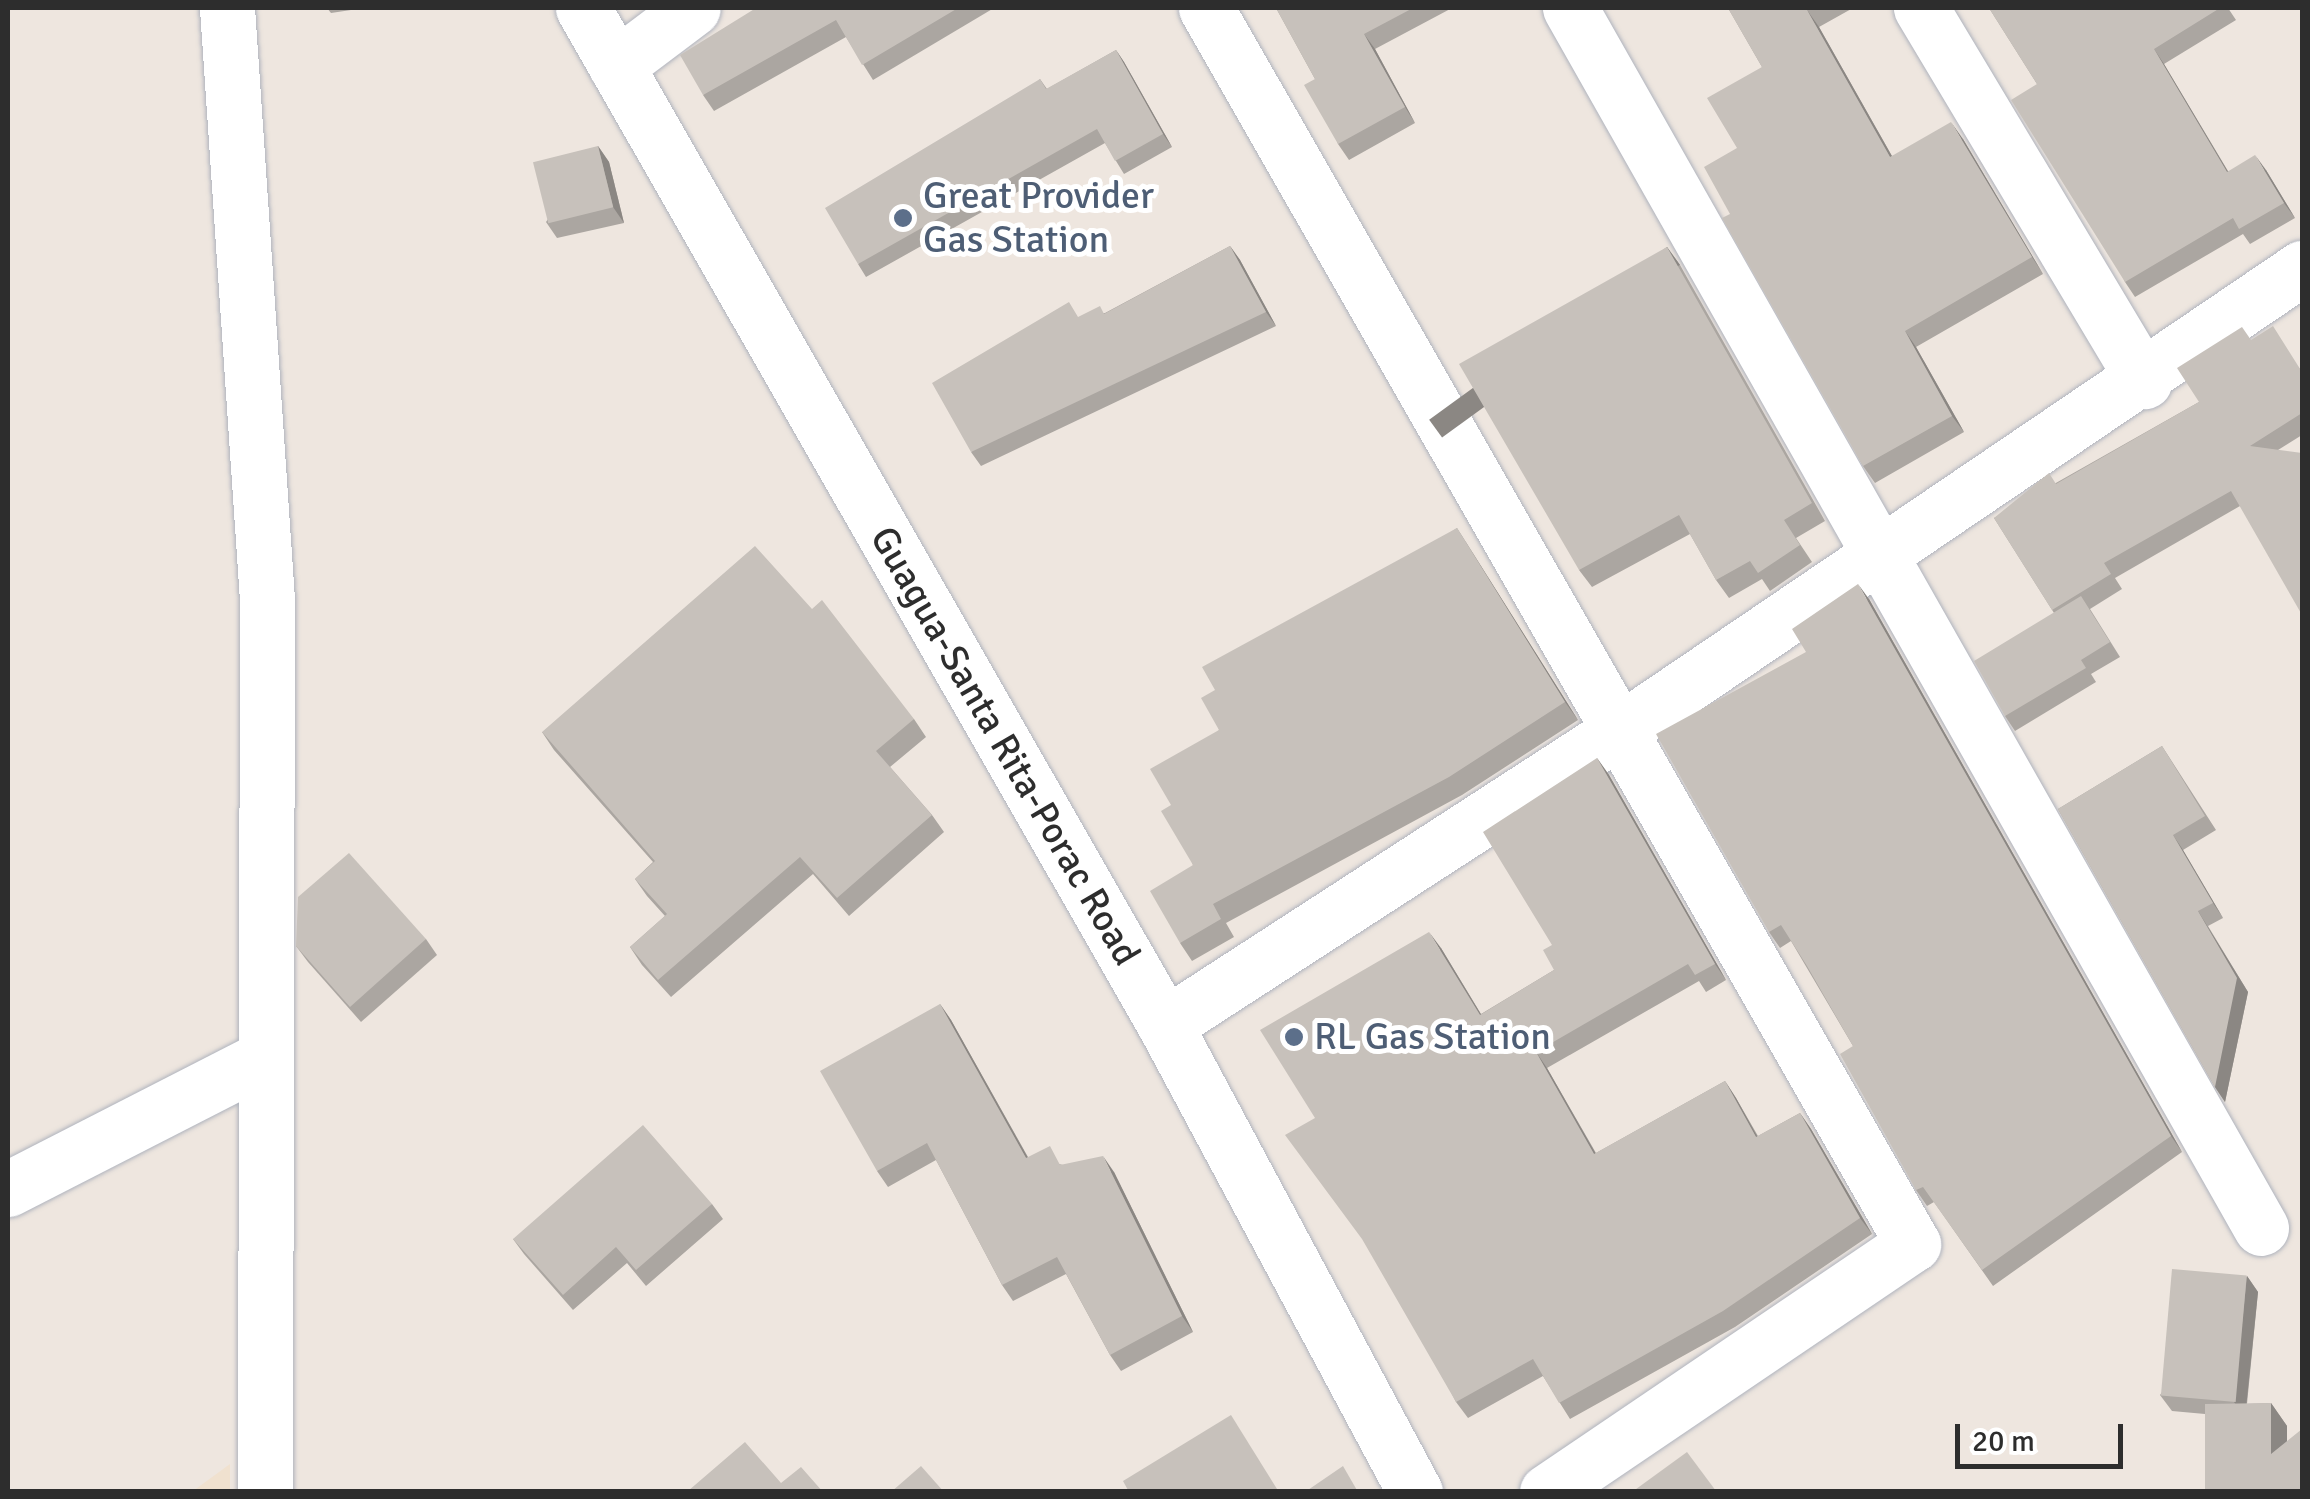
<!DOCTYPE html>
<style>
body{margin:0}
#map{position:relative;width:2310px;height:1499px;overflow:hidden;background:#eee6df;font-family:Signika,sans-serif}
div>[style]{position:absolute}
[style*='--x']{left:calc(var(--x)*1px);top:calc(var(--y)*1px);width:calc(var(--w)*1px);rotate:calc(var(--a)*1deg)}
.education>*{inset:0;background:#f0e1cf}
.roads{filter:drop-shadow(0 0 2px #afb3bd) drop-shadow(0 0 2px #afb3bd)}
.minor>*{height:55px;margin:-27.5px;padding:0 27.5px;transform-origin:27.5px;border-radius:27.5px;background:#fff}
.secondary>*{height:55px;margin:-27.5px;padding:0 27.5px;transform-origin:27.5px;border-radius:27.5px;background:#fff}
.wall>*{inset:0;background:#aba6a1}
.shaded-wall>*{inset:0;background:#8b8783;transform-origin:0 0}
.building>*{inset:0;background:#c7c1bb;transform-origin:0 0}
.dots>*{width:28px;height:28px;translate:-50% -50%;box-sizing:border-box;border:5px solid #fff;border-radius:50%}
span{translate:-50% -50%;white-space:nowrap;text-align:center;line-height:1.15;-webkit-text-stroke:10px #fff;paint-order:stroke}
.service-label{font-size:38px;color:#4e5e75}
.left{translate:0 -50%;text-align:left}
.street-label{font-size:38px;color:#2d2d2d}
.frame{position:absolute;inset:0;border:10px solid #2d2d2d;pointer-events:none}
.scale{position:absolute;left:1955px;top:1424px;width:168px;height:45px;box-sizing:border-box;border:5px solid #2d2d2d;border-top:0;padding-left:12px;font-size:30px;line-height:35px;white-space:nowrap;color:#2d2d2d;-webkit-text-stroke:8px #fff;paint-order:stroke}
</style>
<div id="map">
<div class="education">
<div style="clip-path:polygon(230px 1464px,230px 1491px,193px 1491px)"></div>
</div>
<div class="roads">
<div class="minor">
<div style="--x:227;--y:8;--w:592;--a:86.13"></div>
<div style="--x:267;--y:599;--w:893;--a:90.13"></div>
<div style="--x:1206;--y:8;--w:1424;--a:60.23"></div>
<div style="--x:1913;--y:1244;--w:442;--a:145.9"></div>
<div style="--x:1570;--y:8;--w:1402;--a:60.47"></div>
<div style="--x:1921;--y:8;--w:435;--a:59.1"></div>
<div style="--x:616;--y:66;--w:96;--a:-37"></div>
<div style="--x:1165;--y:1025;--w:548;--a:-32.94"></div>
<div style="--x:1625;--y:727;--w:818;--a:-34.14"></div>
<div style="--x:8;--y:1189;--w:283;--a:-27.1"></div>
</div>
<div class="secondary">
<div style="--x:583;--y:8;--w:1172;--a:60.22"></div>
<div style="--x:1165;--y:1025;--w:530;--a:61.84"></div>
</div>
</div>
<div class="wall">
<div style="clip-path:polygon(327px 8px,351px 8px,351px 10px,331px 13px)"></div>
<div style="clip-path:polygon(756px 8px,994px 8px,873px 80px,846px 37px,714px 111px,703px 95px)"></div>
<div style="clip-path:polygon(1276px 8px,1452px 8px,1375px 49px,1415px 123px,1349px 160px,1338px 144px,1315px 79px)"></div>
<div style="clip-path:polygon(1728px 8px,1853px 8px,1819px 27px,1892px 156px,1963px 139px,2043px 274px,1916px 347px,1964px 432px,1875px 483px,1863px 466px,1730px 214px,1737px 148px,1762px 67px)"></div>
<div style="clip-path:polygon(1989px 8px,2228px 8px,2236px 20px,2164px 64px,2228px 171px,2266px 170px,2295px 218px,2250px 244px,2243px 234px,2135px 297px,2125px 282px,2037px 84px)"></div>
<div style="clip-path:polygon(1116px 50px,1124px 62px,1172px 147px,1124px 174px,1105px 143px,866px 277px,858px 264px,1040px 79px,1047px 89px)"></div>
<div style="clip-path:polygon(598px 146px,609px 162px,624px 223px,557px 238px,546px 222px)"></div>
<div style="clip-path:polygon(1230px 246px,1240px 260px,1276px 326px,981px 466px,971px 452px,1080px 317px,1105px 313px)"></div>
<div style="clip-path:polygon(1667px 247px,1680px 265px,1825px 521px,1796px 538px,1812px 562px,1770px 591px,1762px 579px,1729px 598px,1716px 580px,1690px 534px,1592px 587px,1579px 570px)"></div>
<div style="clip-path:polygon(2251px 340px,2302px 370px,2302px 435px,2278px 450px,2240px 506px,2115px 578px,2122px 589px,2090px 609px,2120px 657px,2091px 674px,2096px 682px,2015px 731px,2005px 716px,2054px 613px,1994px 518px,2199px 402px)"></div>
<div style="clip-path:polygon(1457px 528px,1578px 720px,1462px 795px,1226px 923px,1234px 937px,1192px 961px,1180px 943px,1193px 865px,1171px 805px,1219px 730px,1215px 690px)"></div>
<div style="clip-path:polygon(1869px 599px,2182px 1152px,1993px 1286px,1934px 1202px,1927px 1206px,1916px 1190px,1853px 1046px,1791px 941px,1780px 948px,1769px 932px,1806px 652px)"></div>
<div style="clip-path:polygon(914px 719px,926px 737px,890px 767px,932px 815px,944px 832px,849px 916px,813px 874px,671px 997px,642px 965px,630px 947px,665px 916px,647px 896px,635px 879px,653px 862px,554px 750px,542px 732px)"></div>
<div style="clip-path:polygon(2162px 746px,2216px 830px,2183px 850px,2223px 918px,2208px 926px,2248px 992px,2225px 1102px,2215px 1087px,2058px 809px)"></div>
<div style="clip-path:polygon(1597px 758px,1609px 775px,1726px 980px,1706px 992px,1699px 981px,1547px 1068px,1596px 1153px,1725px 1081px,1736px 1098px,1758px 1136px,1800px 1113px,1811px 1129px,1872px 1234px,1735px 1327px,1570px 1419px,1543px 1376px,1468px 1418px,1456px 1402px,1315px 1118px,1441px 948px,1481px 1014px,1554px 970px)"></div>
<div style="clip-path:polygon(426px 939px,437px 955px,361px 1022px,308px 962px,296px 946px)"></div>
<div style="clip-path:polygon(940px 1004px,951px 1020px,1028px 1157px,1063px 1165px,1114px 1172px,1193px 1332px,1121px 1371px,1110px 1355px,1066px 1274px,1013px 1301px,1002px 1285px,936px 1160px,888px 1187px,877px 1171px)"></div>
<div style="clip-path:polygon(712px 1204px,723px 1219px,646px 1286px,627px 1263px,573px 1310px,524px 1254px,513px 1239px)"></div>
<div style="clip-path:polygon(2247px 1276px,2258px 1292px,2247px 1404px,2271px 1403px,2287px 1426px,2287px 1442px,2302px 1492px,2205px 1414px,2172px 1411px,2160px 1395px)"></div>
</div>
<div class="shaded-wall">
<div style="clip-path:polygon(1807px 10px,1819px 27px,1902px 174px,1890px 157px)"></div>
<div style="clip-path:polygon(1364px 34px,1375px 49px,1415px 123px,1405px 107px)"></div>
<div style="clip-path:polygon(2154px 49px,2164px 64px,2237px 187px,2227px 172px)"></div>
<div style="clip-path:polygon(1116px 50px,1124px 62px,1172px 147px,1163px 134px)"></div>
<div style="clip-path:polygon(1951px 122px,1963px 139px,2043px 274px,2032px 257px)"></div>
<div style="clip-path:polygon(598px 146px,609px 162px,624px 223px,613px 207px)"></div>
<div style="clip-path:polygon(2255px 155px,2266px 170px,2295px 218px,2284px 203px)"></div>
<div style="clip-path:polygon(1230px 246px,1240px 260px,1276px 326px,1266px 312px)"></div>
<div style="left:1667px;top:247px;width:22px;height:294px;rotate:54deg"></div>
<div style="clip-path:polygon(1905px 331px,1916px 347px,1964px 432px,1952px 416px)"></div>
<div style="clip-path:polygon(1457px 528px,1469px 547px,1578px 720px,1565px 702px)"></div>
<div style="clip-path:polygon(1858px 584px,1869px 599px,2182px 1152px,2171px 1136px)"></div>
<div style="clip-path:polygon(1597px 758px,1609px 775px,1726px 980px,1715px 964px)"></div>
<div style="clip-path:polygon(2173px 835px,2183px 850px,2223px 918px,2213px 903px)"></div>
<div style="clip-path:polygon(2198px 911px,2248px 992px,2225px 1102px,2215px 1087px)"></div>
<div style="clip-path:polygon(1429px 932px,1441px 948px,1491px 1031px,1480px 1015px)"></div>
<div style="clip-path:polygon(940px 1004px,951px 1020px,1037px 1174px,1026px 1158px)"></div>
<div style="clip-path:polygon(1536px 1052px,1547px 1068px,1605px 1170px,1594px 1154px)"></div>
<div style="clip-path:polygon(1725px 1081px,1736px 1098px,1767px 1154px,1756px 1137px)"></div>
<div style="clip-path:polygon(1800px 1113px,1811px 1129px,1872px 1234px,1860px 1218px)"></div>
<div style="clip-path:polygon(1103px 1156px,1114px 1172px,1193px 1332px,1182px 1316px)"></div>
<div style="clip-path:polygon(2247px 1276px,2258px 1292px,2245px 1418px,2234px 1402px)"></div>
<div style="clip-path:polygon(2271px 1403px,2287px 1426px,2287px 1477px,2271px 1454px)"></div>
</div>
<div class="building">
<div style="clip-path:polygon(756px 8px,958px 8px,862px 65px,836px 20px,703px 95px,680px 55px)"></div>
<div style="clip-path:polygon(1276px 8px,1413px 8px,1364px 34px,1405px 107px,1338px 144px,1304px 85px,1315px 79px)"></div>
<div style="clip-path:polygon(1728px 8px,1812px 8px,1807px 10px,1890px 157px,1951px 122px,2032px 257px,1905px 331px,1952px 416px,1863px 466px,1722px 218px,1730px 214px,1704px 167px,1737px 148px,1707px 98px,1762px 67px)"></div>
<div style="clip-path:polygon(1989px 8px,2220px 8px,2154px 49px,2227px 172px,2255px 155px,2284px 203px,2239px 229px,2233px 218px,2125px 282px,2011px 100px,2037px 84px)"></div>
<div style="clip-path:polygon(1116px 50px,1163px 134px,1115px 161px,1097px 129px,858px 264px,825px 208px,1040px 79px,1046px 89px)"></div>
<div style="left:598px;top:146px;width:63px;height:67px;rotate:76deg"></div>
<div style="clip-path:polygon(1230px 246px,1266px 312px,971px 452px,932px 383px,1069px 302px,1078px 317px,1100px 306px,1104px 314px)"></div>
<div style="clip-path:polygon(1667px 247px,1812px 503px,1784px 520px,1800px 545px,1758px 573px,1750px 561px,1716px 580px,1679px 515px,1579px 570px,1459px 364px)"></div>
<div style="clip-path:polygon(2273px 326px,2302px 372px,2302px 413px,2250px 446px,2302px 453px,2302px 615px,2231px 491px,2104px 563px,2111px 574px,2052px 610px,1994px 518px,2049px 473px,2056px 484px,2199px 402px,2177px 368px,2242px 327px,2251px 340px)"></div>
<div style="clip-path:polygon(1457px 528px,1565px 702px,1449px 777px,1213px 904px,1221px 919px,1180px 943px,1150px 891px,1193px 865px,1161px 811px,1171px 805px,1150px 769px,1219px 730px,1201px 698px,1215px 690px,1202px 667px)"></div>
<div style="clip-path:polygon(755px 546px,812px 609px,822px 600px,914px 719px,876px 751px,932px 815px,837px 898px,800px 857px,658px 980px,630px 947px,667px 914px,635px 879px,655px 861px,542px 732px)"></div>
<div style="clip-path:polygon(1858px 584px,2171px 1136px,1982px 1270px,1923px 1187px,1916px 1190px,1840px 1054px,1853px 1046px,1807px 966px,1781px 925px,1769px 932px,1656px 734px,1806px 652px,1792px 629px)"></div>
<div style="clip-path:polygon(2081px 596px,2110px 642px,2081px 660px,2086px 668px,2005px 716px,1974px 661px)"></div>
<div style="clip-path:polygon(2162px 746px,2205px 816px,2173px 835px,2213px 903px,2198px 911px,2237px 978px,2215px 1087px,2058px 809px)"></div>
<div style="clip-path:polygon(1597px 758px,1715px 964px,1695px 975px,1688px 964px,1536px 1052px,1594px 1154px,1725px 1081px,1756px 1137px,1800px 1113px,1860px 1218px,1723px 1311px,1559px 1403px,1533px 1359px,1456px 1402px,1362px 1239px,1285px 1135px,1315px 1118px,1260px 1030px,1429px 932px,1480px 1015px,1554px 970px,1543px 950px,1552px 945px,1483px 832px)"></div>
<div style="clip-path:polygon(349px 853px,426px 939px,350px 1007px,296px 946px,298px 897px)"></div>
<div style="clip-path:polygon(940px 1004px,1026px 1158px,1050px 1146px,1060px 1165px,1103px 1156px,1182px 1316px,1110px 1355px,1057px 1257px,1002px 1285px,927px 1143px,877px 1171px,820px 1071px)"></div>
<div style="clip-path:polygon(643px 1125px,712px 1204px,636px 1270px,616px 1247px,563px 1295px,513px 1239px)"></div>
<div style="left:2172px;top:1269px;width:75px;height:127px;rotate:5deg"></div>
<div style="clip-path:polygon(2271px 1403px,2271px 1454px,2302px 1429px,2302px 1492px,2205px 1492px,2205px 1404px)"></div>
<div style="clip-path:polygon(1231px 1415px,1277px 1489px,1273px 1492px,1129px 1492px,1123px 1481px)"></div>
<div style="clip-path:polygon(745px 1442px,781px 1483px,801px 1467px,823px 1492px,688px 1491px)"></div>
<div style="clip-path:polygon(1687px 1452px,1716px 1491px,1632px 1492px)"></div>
<div style="clip-path:polygon(921px 1466px,944px 1492px,891px 1492px)"></div>
<div style="clip-path:polygon(1343px 1466px,1358px 1492px,1305px 1492px)"></div>
</div>
<div class="dots">
<div style="left:903px;top:218px;background:#5c6f8a"></div>
<div style="left:1294px;top:1037px;background:#5c6f8a"></div>
</div>
<div class="service-label">
<span class="left" style="left:923px;top:218px">Great Provider<br>Gas Station</span>
<span class="left" style="left:1314px;top:1037px">RL Gas Station</span>
</div>
<div class="street-label">
<span style="left:1005px;top:746px;rotate:60deg">Guagua-Santa Rita-Porac Road</span>
</div>
<div class="frame"></div>
<div class="scale">20 m</div>
</div>
